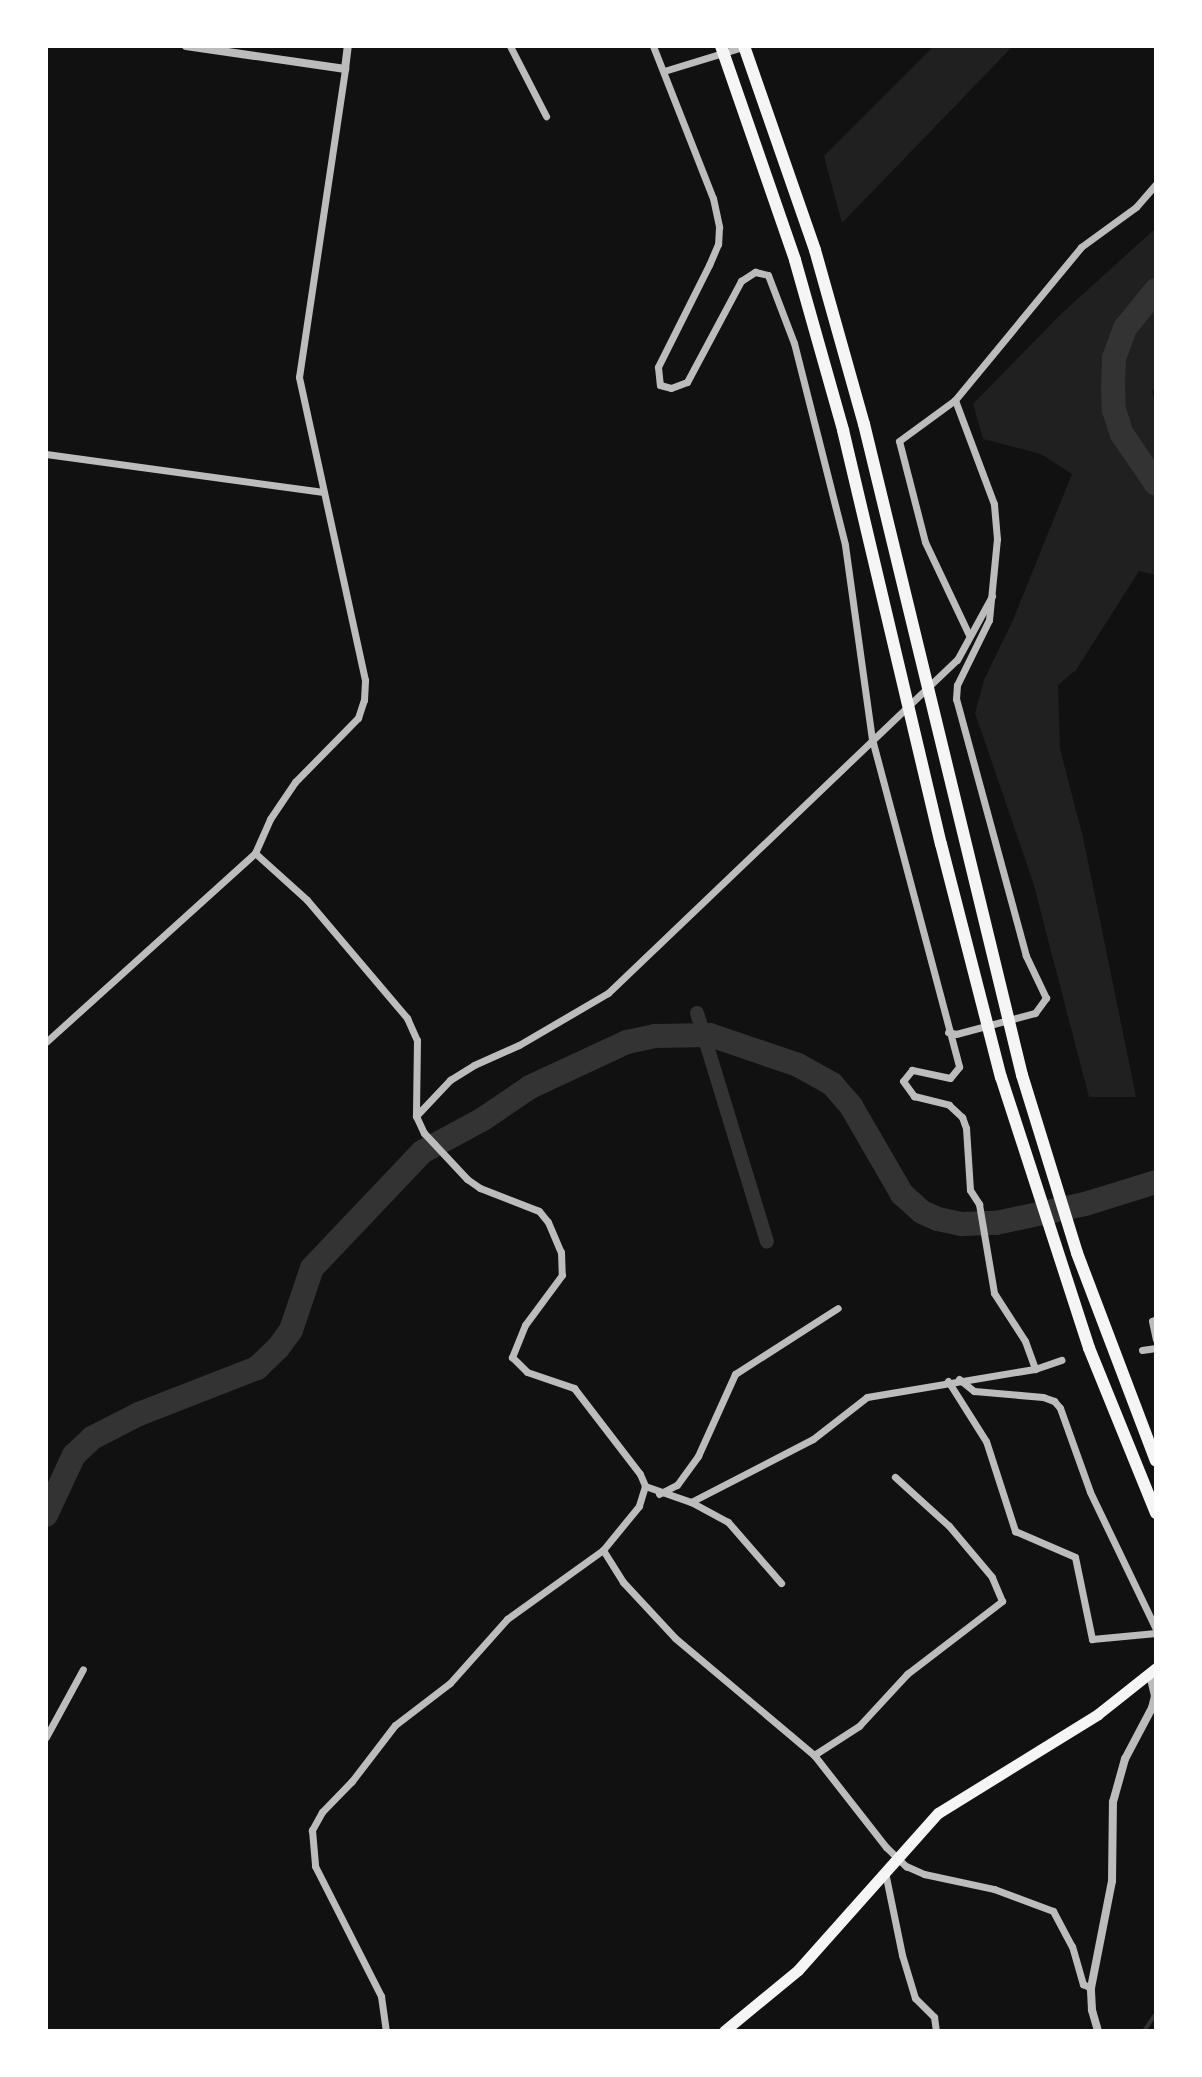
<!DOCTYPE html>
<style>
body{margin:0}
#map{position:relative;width:1202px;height:2077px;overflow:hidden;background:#111;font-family:Karla,sans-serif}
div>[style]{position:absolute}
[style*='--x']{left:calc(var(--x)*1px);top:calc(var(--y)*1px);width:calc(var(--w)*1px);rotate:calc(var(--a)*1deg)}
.green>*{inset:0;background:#202020}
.stream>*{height:4px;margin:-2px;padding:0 2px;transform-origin:2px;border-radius:2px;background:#333}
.canal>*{height:14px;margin:-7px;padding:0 7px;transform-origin:7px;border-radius:7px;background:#333}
.river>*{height:24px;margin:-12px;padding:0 12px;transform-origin:12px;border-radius:12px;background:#333}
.minor>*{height:7px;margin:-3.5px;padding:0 3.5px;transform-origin:3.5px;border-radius:3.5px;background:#bcbcbc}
.tertiary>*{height:8px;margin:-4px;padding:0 4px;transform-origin:4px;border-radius:4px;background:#bcbcbc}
.trunk>*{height:11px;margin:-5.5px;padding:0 5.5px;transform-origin:5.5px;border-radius:5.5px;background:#f5f5f5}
.motorway>*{height:12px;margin:-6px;padding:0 6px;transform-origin:6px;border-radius:6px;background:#f5f5f5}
span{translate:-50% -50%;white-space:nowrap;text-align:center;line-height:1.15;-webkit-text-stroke:8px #fff;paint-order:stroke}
.frame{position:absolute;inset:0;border:48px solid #fff;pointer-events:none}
</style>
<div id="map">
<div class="green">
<div style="clip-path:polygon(934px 46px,1013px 46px,842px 223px,824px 156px)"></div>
<div style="clip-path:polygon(1156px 228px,1156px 386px,1152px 392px,1156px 403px,1156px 575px,1139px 571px,1076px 670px,1058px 685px,1060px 749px,1083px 837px,1136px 1097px,1089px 1097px,1033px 882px,975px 713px,984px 680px,1013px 620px,1072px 474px,1041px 454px,983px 439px,973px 404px,1061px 314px)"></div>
</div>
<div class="stream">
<div style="--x:1144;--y:2031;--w:22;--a:-56"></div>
</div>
<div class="canal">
<div style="--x:697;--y:1013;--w:239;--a:73"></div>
</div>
<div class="river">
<div style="--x:1156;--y:290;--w:49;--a:129.2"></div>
<div style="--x:1125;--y:328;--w:32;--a:110"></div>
<div style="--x:1114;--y:358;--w:29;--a:92"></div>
<div style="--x:1113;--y:387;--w:23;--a:88"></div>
<div style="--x:1114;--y:410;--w:25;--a:72"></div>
<div style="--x:1122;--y:434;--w:60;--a:55.8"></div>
<div style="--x:46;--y:1515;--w:66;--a:-65"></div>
<div style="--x:74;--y:1455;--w:25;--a:-43"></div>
<div style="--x:92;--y:1438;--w:53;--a:-27.1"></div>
<div style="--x:139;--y:1414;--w:127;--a:-21.3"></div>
<div style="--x:257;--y:1368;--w:29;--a:-44"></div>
<div style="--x:278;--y:1348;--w:22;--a:-54"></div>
<div style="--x:291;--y:1330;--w:65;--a:-71.3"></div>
<div style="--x:312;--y:1268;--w:160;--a:-46.5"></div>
<div style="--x:422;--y:1152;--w:69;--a:-28.4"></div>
<div style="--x:483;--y:1119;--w:57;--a:-34.2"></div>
<div style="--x:530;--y:1087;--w:107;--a:-24.9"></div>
<div style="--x:627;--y:1042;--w:29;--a:-12"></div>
<div style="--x:655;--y:1036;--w:55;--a:-1"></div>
<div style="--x:710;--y:1035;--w:93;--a:18.8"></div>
<div style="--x:798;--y:1065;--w:39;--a:29"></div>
<div style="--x:832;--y:1084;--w:29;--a:49"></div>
<div style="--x:851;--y:1106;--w:102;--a:59.9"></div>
<div style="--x:902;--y:1194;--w:27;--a:42"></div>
<div style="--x:922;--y:1212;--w:17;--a:24"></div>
<div style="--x:938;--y:1219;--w:25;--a:12"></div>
<div style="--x:962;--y:1224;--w:34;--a:-2"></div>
<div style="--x:996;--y:1223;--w:91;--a:-12.1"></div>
<div style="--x:1085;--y:1204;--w:74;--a:-17.2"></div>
</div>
<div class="minor">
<div style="--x:510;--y:46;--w:79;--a:62.8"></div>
<div style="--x:653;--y:46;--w:163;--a:68.5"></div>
<div style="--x:713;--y:198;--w:30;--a:78"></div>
<div style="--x:719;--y:227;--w:17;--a:93"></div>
<div style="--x:718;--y:244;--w:23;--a:113"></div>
<div style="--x:709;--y:265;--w:114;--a:116.6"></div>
<div style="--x:658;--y:367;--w:18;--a:84"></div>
<div style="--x:660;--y:385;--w:11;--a:15"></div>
<div style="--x:671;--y:388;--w:17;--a:-21"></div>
<div style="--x:687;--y:382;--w:115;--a:-61.9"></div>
<div style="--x:741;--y:281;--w:17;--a:-33"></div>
<div style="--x:755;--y:272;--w:13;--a:13"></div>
<div style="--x:768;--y:275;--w:73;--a:69.1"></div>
<div style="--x:794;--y:343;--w:208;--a:75.8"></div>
<div style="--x:845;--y:545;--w:196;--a:82.1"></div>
<div style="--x:872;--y:739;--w:339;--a:75.1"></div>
<div style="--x:959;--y:1067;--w:14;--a:129"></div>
<div style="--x:950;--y:1078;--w:39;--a:-168"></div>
<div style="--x:912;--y:1070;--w:14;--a:129"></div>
<div style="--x:903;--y:1081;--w:19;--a:54"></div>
<div style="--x:914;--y:1096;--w:36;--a:14"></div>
<div style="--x:949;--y:1105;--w:18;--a:43"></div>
<div style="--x:962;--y:1117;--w:12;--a:70"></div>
<div style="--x:966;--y:1128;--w:62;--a:86.3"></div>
<div style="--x:970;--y:1190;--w:17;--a:57"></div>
<div style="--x:979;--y:1204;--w:90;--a:80.4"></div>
<div style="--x:994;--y:1293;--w:57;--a:57.1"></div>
<div style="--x:1025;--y:1341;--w:30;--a:70"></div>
<div style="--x:664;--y:71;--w:86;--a:-17"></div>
<div style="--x:46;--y:454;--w:280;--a:7.8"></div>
<div style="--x:969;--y:635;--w:103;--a:-115.3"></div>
<div style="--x:925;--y:542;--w:104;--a:-104.4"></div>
<div style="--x:899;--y:441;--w:69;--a:-36.2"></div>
<div style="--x:955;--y:400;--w:198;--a:-50.5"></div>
<div style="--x:1081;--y:247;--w:68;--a:-36"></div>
<div style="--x:1136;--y:207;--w:30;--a:-49"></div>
<div style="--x:255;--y:853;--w:70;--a:42.1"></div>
<div style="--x:307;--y:900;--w:155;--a:49.7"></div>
<div style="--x:407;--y:1018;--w:24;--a:66"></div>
<div style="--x:417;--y:1040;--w:76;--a:90.8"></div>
<div style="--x:416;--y:1116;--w:19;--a:65"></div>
<div style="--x:424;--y:1133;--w:63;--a:46.9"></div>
<div style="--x:467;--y:1179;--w:16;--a:35"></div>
<div style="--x:480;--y:1188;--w:63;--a:21.3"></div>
<div style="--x:539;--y:1211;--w:14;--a:51"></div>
<div style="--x:548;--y:1222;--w:33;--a:67"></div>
<div style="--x:561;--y:1252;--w:23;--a:88"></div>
<div style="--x:562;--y:1275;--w:62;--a:126.5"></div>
<div style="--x:525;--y:1325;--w:35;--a:112"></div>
<div style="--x:512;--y:1357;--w:21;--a:45"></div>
<div style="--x:527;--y:1372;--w:50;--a:18.8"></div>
<div style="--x:574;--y:1388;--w:108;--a:52.5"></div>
<div style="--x:640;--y:1474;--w:13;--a:67"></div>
<div style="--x:645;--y:1486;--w:21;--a:107"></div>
<div style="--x:639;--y:1506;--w:57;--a:129.3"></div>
<div style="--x:603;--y:1550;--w:118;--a:144.3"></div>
<div style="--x:507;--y:1619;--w:86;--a:131.7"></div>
<div style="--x:450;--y:1683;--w:69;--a:142.6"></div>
<div style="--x:395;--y:1725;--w:71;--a:127.5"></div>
<div style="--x:352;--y:1781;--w:43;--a:134.1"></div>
<div style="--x:322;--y:1812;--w:21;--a:119"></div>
<div style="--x:312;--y:1830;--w:36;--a:85"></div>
<div style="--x:315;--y:1866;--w:146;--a:63.1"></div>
<div style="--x:381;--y:1996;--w:35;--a:82"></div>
<div style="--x:948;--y:1032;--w:8;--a:14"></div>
<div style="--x:956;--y:1034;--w:82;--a:-14.9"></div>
<div style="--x:1035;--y:1013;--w:19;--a:-54"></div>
<div style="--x:1046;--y:998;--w:47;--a:-115.5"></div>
<div style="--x:1026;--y:956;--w:266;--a:-105.2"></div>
<div style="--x:956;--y:699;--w:14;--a:-86"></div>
<div style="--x:957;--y:685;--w:72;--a:-63.8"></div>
<div style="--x:989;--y:620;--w:81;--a:-84.4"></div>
<div style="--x:997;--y:539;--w:35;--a:-95"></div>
<div style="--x:994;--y:504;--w:111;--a:-110.6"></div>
<div style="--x:46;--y:1042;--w:282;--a:-42.1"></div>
<div style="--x:255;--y:853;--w:37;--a:-66"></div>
<div style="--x:270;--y:819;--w:45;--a:-56"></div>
<div style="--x:295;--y:782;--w:90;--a:-45.5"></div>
<div style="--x:358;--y:718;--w:19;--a:-72"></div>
<div style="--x:364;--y:700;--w:20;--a:-87"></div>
<div style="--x:365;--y:680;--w:310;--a:-102.3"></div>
<div style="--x:299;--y:377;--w:311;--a:-81.5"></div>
<div style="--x:416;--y:1116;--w:50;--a:-46.6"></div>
<div style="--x:450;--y:1080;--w:28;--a:-32"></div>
<div style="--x:474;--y:1065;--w:49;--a:-24"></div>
<div style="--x:519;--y:1045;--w:103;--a:-30.3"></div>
<div style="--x:608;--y:993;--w:482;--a:-43.7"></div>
<div style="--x:957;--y:660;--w:73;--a:-61.3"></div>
<div style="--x:1156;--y:1319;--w:4;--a:153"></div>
<div style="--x:1152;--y:1321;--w:19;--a:78"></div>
<div style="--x:1142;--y:1350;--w:14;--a:-8"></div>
<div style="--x:959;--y:1379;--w:19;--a:39"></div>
<div style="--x:974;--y:1391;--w:69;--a:5"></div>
<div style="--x:1043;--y:1397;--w:12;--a:20"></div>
<div style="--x:1054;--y:1401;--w:9;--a:49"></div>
<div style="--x:1060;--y:1408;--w:89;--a:70.3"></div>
<div style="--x:1090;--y:1492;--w:152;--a:64.3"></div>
<div style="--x:948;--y:1381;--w:71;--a:57.7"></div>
<div style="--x:986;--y:1441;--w:95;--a:72.1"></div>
<div style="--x:1015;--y:1531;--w:65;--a:23.4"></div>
<div style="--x:1075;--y:1557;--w:84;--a:78.3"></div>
<div style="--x:1092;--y:1639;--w:64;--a:-5.4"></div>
<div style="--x:645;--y:1486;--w:49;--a:19.2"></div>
<div style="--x:691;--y:1502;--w:137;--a:-27.3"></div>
<div style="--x:813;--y:1439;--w:68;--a:-37.9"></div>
<div style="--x:867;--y:1397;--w:170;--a:-9.5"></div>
<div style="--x:1035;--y:1369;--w:28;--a:-19"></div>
<div style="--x:659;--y:1494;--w:20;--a:-27"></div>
<div style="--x:677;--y:1485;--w:36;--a:-54"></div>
<div style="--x:698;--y:1456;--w:90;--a:-65.7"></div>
<div style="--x:735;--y:1374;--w:122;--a:-32.7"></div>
<div style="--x:691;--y:1502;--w:42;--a:28.4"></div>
<div style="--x:728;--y:1522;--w:81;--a:49"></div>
<div style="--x:603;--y:1550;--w:38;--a:58"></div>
<div style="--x:623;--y:1582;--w:76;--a:47.1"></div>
<div style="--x:675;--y:1638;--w:182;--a:40.1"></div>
<div style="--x:814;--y:1755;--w:117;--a:52"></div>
<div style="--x:886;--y:1847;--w:28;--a:44"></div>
<div style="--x:906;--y:1866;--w:20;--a:24"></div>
<div style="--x:924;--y:1874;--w:72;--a:12.1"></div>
<div style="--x:994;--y:1889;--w:63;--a:20.4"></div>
<div style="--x:1053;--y:1911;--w:40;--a:62"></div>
<div style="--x:1072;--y:1946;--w:40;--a:74"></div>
<div style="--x:1083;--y:1984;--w:9;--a:27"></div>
<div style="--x:46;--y:1737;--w:77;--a:-61.4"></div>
<div style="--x:814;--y:1755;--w:54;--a:-32.8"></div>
<div style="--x:859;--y:1726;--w:71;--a:-47.3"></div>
<div style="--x:907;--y:1674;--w:120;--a:-37.5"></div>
<div style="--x:1002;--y:1601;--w:26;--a:-113"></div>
<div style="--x:992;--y:1577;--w:67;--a:-130.1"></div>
<div style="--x:949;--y:1526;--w:73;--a:-137.8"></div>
<div style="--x:885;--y:1872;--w:85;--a:78.4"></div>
<div style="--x:902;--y:1955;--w:45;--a:73.2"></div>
<div style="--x:915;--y:1998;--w:27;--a:45"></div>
<div style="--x:934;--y:2017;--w:14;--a:82"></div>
</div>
<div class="tertiary">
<div style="--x:186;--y:46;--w:161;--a:8.2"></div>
<div style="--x:345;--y:69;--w:23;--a:-83"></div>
<div style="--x:1098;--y:2031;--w:22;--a:-106"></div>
<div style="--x:1092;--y:2010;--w:22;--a:-93"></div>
<div style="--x:1091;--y:1988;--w:109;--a:-78.9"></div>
<div style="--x:1112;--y:1881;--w:79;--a:-89.3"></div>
<div style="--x:1113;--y:1802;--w:45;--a:-74.4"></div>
<div style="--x:1125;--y:1759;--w:58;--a:-62.1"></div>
<div style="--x:1152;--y:1708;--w:12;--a:-76"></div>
<div style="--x:1155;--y:1696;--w:23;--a:-103"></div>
</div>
<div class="trunk">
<div style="--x:724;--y:2031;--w:96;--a:-39.5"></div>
<div style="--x:798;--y:1970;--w:210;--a:-48.3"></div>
<div style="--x:938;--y:1813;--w:188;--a:-31.7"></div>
<div style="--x:1098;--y:1714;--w:74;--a:-38.4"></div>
</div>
<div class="motorway">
<div style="--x:721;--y:46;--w:226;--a:70.9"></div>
<div style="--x:795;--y:260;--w:177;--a:74.2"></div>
<div style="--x:843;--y:430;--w:425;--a:76.7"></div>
<div style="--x:941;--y:844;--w:241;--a:75.6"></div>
<div style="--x:1001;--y:1077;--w:285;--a:72"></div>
<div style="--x:1089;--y:1348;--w:178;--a:67.9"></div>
<div style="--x:744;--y:46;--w:216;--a:70.8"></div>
<div style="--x:815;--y:250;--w:181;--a:74.3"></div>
<div style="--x:864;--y:424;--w:670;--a:76.36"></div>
<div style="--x:1022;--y:1075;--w:186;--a:72.8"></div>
<div style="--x:1077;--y:1253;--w:222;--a:69.2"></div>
</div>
<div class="frame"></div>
</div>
